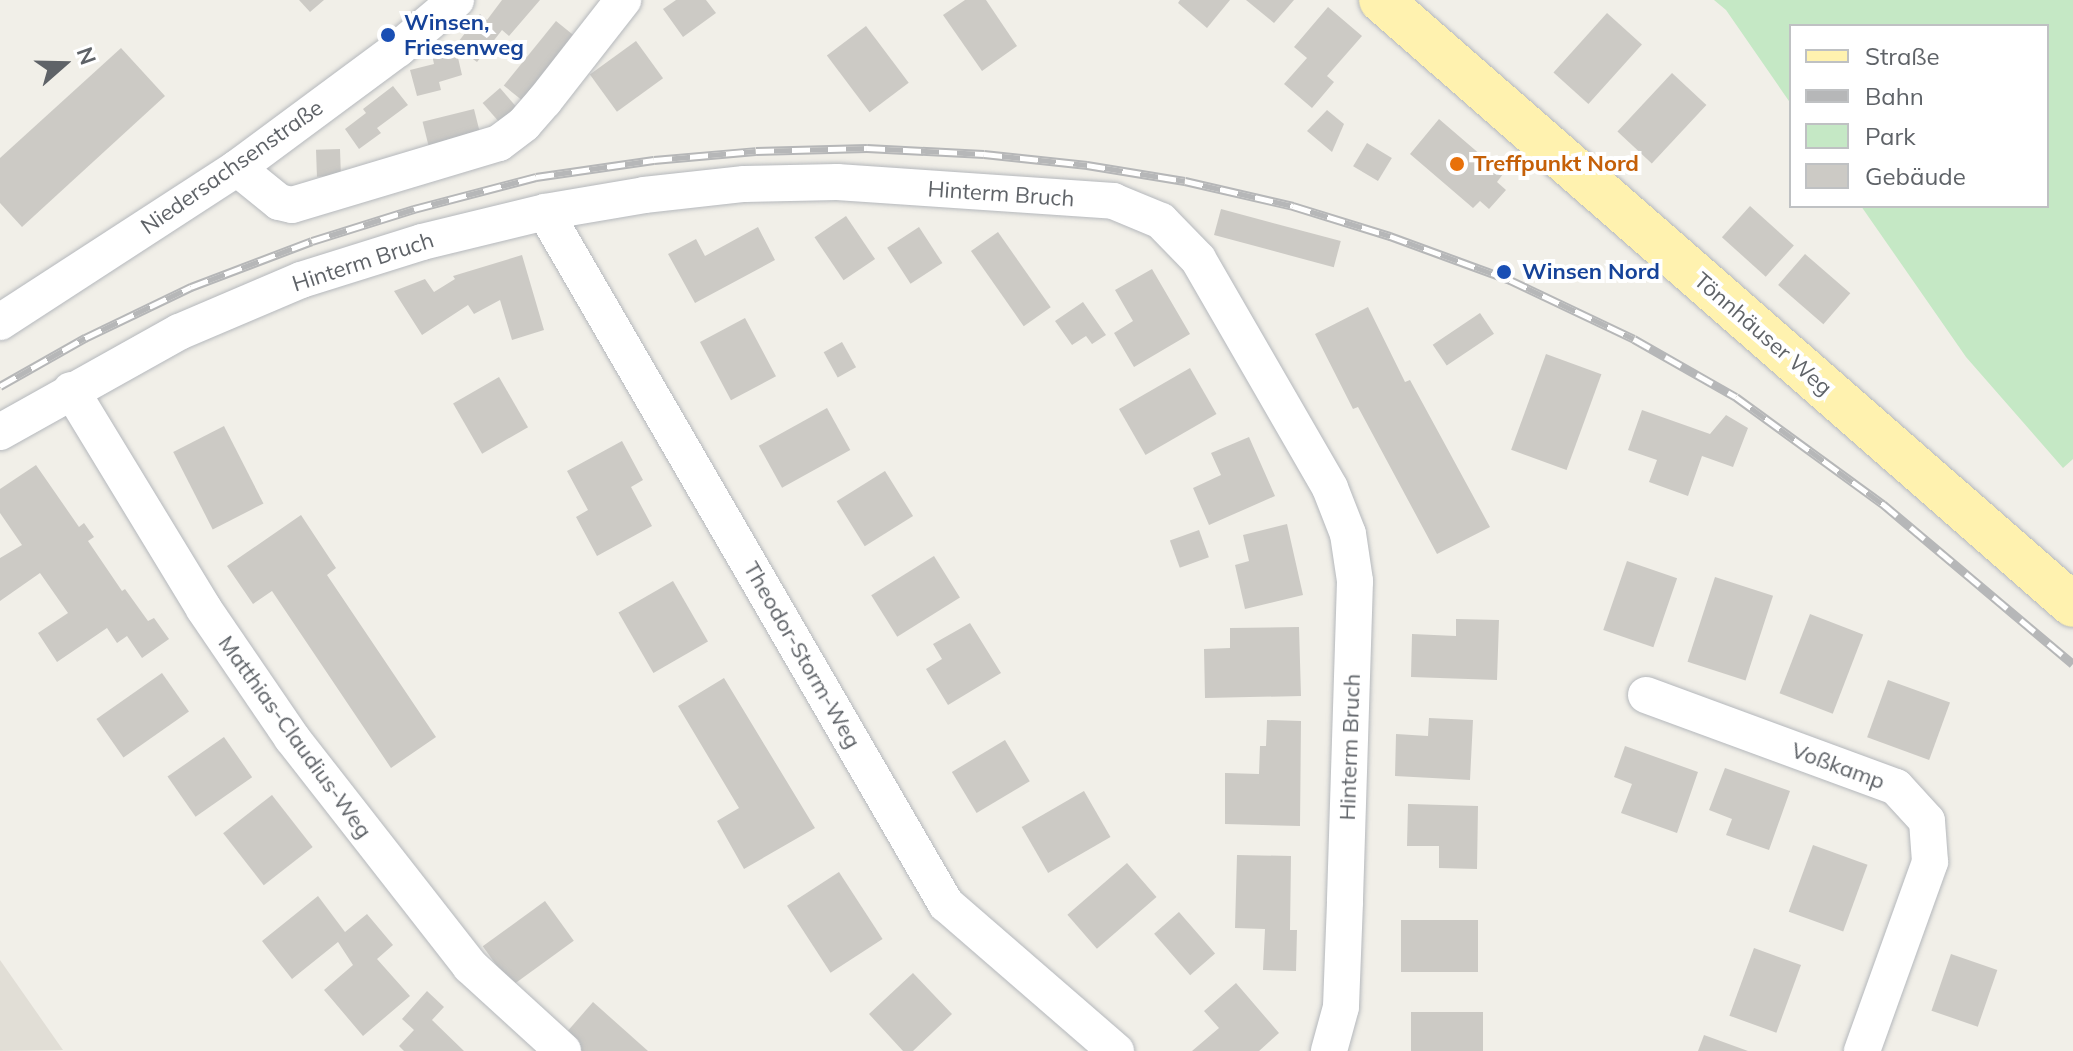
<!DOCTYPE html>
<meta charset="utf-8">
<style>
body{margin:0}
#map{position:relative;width:2073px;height:1051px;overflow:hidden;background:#f1efe8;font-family:Mulish,sans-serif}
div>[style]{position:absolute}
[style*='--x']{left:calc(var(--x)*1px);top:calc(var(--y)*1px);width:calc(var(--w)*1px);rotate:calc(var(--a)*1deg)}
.education>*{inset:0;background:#e1ded6}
.green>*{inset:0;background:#c5e8c5}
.building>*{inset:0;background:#cccac5;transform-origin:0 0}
.roads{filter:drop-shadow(0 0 2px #b5b8bc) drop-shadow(0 0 2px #b5b8bc)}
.minor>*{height:36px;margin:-18px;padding:0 18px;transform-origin:18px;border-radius:18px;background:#fff}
.major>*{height:44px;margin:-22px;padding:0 22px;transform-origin:22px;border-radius:22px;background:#fff2af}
.rail>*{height:9px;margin-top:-4.5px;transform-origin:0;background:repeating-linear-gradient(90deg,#fff 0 18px,#b6b7b8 0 36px);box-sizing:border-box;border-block:2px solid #b6b7b8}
.dots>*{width:22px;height:22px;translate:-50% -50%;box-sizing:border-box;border:4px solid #fff;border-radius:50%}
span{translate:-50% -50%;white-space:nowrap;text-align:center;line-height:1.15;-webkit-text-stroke:8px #fff;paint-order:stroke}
.transit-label{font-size:22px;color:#164399;font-weight:700}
.left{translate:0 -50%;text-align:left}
.food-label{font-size:22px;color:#c56008;font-weight:700}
.street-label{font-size:22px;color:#5f6368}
.legend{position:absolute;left:1789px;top:24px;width:260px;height:184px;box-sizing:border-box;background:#fff;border:2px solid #bfc1c3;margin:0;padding:10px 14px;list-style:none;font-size:24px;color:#5f6368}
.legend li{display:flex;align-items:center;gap:16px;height:40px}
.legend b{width:40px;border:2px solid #bfc1c3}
.north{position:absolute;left:24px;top:24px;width:80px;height:80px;-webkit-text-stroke:6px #fff;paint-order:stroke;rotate:70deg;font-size:22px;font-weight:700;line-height:32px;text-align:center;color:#5f6368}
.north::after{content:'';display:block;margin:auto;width:28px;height:36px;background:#5f6368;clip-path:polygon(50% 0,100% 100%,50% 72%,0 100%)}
</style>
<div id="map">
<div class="education">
<div style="clip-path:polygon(0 960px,63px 1050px,0 1051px)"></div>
</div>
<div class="green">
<div style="clip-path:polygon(1714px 0,2073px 0,2073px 459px,2063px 468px,1966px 357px,1861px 206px,2047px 206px,2047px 26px,1791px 26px,1791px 104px,1726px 10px)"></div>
</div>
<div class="building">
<div style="clip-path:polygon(299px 0,324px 0,310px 12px)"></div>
<div style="clip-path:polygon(502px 0,540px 0,509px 36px,502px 30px,477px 62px,455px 46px,480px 14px,487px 20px)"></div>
<div style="clip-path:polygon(676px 0,706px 0,716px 13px,683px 37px,663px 9px)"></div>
<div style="clip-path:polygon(965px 0,986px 0,1017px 46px,982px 71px,943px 15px)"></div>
<div style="clip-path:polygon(1180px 0,1230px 0,1207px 28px,1178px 3px)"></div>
<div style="clip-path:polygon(1246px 0,1294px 0,1274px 23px)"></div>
<div style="clip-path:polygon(1328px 7px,1362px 36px,1327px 76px,1334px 82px,1312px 108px,1284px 84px,1307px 58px,1294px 47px)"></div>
<div style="left:1607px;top:13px;width:47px;height:80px;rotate:42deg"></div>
<div style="left:556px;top:21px;width:27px;height:83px;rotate:39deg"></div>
<div style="left:866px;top:26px;width:71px;height:49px;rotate:53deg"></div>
<div style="left:636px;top:41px;width:46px;height:57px;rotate:54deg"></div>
<div style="clip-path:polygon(121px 48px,165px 96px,22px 227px,0 203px,0 158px)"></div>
<div style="clip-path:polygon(456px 49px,462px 75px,439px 82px,441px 90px,417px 96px,410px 70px,434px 64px,432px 55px)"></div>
<div style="left:1672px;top:73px;width:47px;height:80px;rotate:43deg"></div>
<div style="clip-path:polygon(393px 86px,408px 105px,377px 128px,381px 133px,359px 149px,345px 129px,366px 113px,363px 109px)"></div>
<div style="left:500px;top:88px;width:28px;height:23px;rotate:49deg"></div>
<div style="left:474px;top:109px;width:25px;height:53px;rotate:76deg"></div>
<div style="clip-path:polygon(1327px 110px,1344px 124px,1332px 152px,1307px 131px)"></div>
<div style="clip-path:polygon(1439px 119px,1503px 174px,1497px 182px,1506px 190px,1489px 209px,1480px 201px,1473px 208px,1410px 154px)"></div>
<div style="left:1367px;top:143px;width:29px;height:27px;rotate:31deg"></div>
<div style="left:340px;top:149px;width:27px;height:24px;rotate:88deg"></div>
<div style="left:1750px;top:206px;width:59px;height:42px;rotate:42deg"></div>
<div style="left:1221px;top:209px;width:124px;height:27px;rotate:15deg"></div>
<div style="left:846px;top:216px;width:52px;height:38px;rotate:56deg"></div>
<div style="clip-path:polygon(758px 227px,775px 260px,695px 303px,668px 254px,696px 239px,705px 256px)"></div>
<div style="left:919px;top:227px;width:43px;height:38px;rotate:57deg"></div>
<div style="left:998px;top:232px;width:92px;height:33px;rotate:55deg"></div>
<div style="left:1805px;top:254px;width:60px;height:41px;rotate:41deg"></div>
<div style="clip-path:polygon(522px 255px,544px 330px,512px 340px,500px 300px,474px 314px,468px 305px,422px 335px,394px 291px,425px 279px,434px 292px,455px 279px,453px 276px)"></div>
<div style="clip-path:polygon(1152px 269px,1190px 334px,1134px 367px,1114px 333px,1133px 321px,1115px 290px)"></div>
<div style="clip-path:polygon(1083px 302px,1106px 335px,1092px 344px,1086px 336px,1072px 345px,1055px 321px)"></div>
<div style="clip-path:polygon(1368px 307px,1405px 382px,1410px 380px,1490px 527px,1437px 554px,1358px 407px,1353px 409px,1315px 334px)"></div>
<div style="left:1480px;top:313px;width:25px;height:57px;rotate:56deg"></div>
<div style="left:745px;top:318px;width:66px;height:51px;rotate:62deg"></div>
<div style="left:842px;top:342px;width:29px;height:21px;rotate:61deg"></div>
<div style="left:1546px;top:354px;width:59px;height:102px;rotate:20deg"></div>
<div style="left:1190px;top:368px;width:53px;height:82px;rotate:60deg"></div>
<div style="left:499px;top:377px;width:58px;height:53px;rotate:60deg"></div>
<div style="left:827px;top:408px;width:48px;height:78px;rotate:61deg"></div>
<div style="clip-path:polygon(1642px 410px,1710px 434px,1726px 415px,1748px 428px,1733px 467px,1702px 456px,1688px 496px,1649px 482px,1657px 460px,1628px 450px)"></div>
<div style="left:224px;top:426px;width:87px;height:57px;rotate:63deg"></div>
<div style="clip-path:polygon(1249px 437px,1275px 496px,1209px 525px,1193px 488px,1221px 475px,1211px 453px)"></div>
<div style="clip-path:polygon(622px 441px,643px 480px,631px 487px,652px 526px,597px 556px,576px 517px,588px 510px,567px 471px)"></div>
<div style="clip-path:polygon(36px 465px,79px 527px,84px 523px,94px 537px,88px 541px,122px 591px,125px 589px,148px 621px,154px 618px,169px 639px,142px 658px,127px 636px,117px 643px,107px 628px,57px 662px,38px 633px,68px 613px,40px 573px,0 601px,0 558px,22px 545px,0 513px,0 489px)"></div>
<div style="left:885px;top:471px;width:53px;height:57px;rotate:58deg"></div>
<div style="clip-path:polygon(301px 515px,336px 568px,327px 575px,436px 737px,391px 768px,272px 591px,253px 604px,227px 566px)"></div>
<div style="clip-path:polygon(1287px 524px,1303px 595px,1245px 609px,1235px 565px,1249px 561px,1243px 535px)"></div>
<div style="left:1199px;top:530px;width:29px;height:31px;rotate:70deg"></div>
<div style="left:934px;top:556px;width:49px;height:74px;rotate:58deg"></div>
<div style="left:1627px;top:561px;width:53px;height:73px;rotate:19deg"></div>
<div style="left:1715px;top:577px;width:61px;height:89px;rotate:18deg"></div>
<div style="left:673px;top:581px;width:70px;height:63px;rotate:60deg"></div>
<div style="left:1810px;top:614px;width:57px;height:85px;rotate:21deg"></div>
<div style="clip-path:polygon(1456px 619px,1499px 620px,1497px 680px,1411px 677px,1412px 634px,1456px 636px)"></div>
<div style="clip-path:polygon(970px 623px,1001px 673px,948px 705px,926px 669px,942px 659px,933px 644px)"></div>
<div style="clip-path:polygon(1299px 627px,1301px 696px,1205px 698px,1204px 649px,1230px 648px,1230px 628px)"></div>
<div style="left:162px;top:673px;width:47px;height:80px;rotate:55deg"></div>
<div style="clip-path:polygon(724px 678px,815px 828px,744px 869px,717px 821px,739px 808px,678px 706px)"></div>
<div style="left:1888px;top:680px;width:66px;height:61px;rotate:20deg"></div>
<div style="clip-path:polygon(1429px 718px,1473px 720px,1470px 780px,1395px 776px,1396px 734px,1428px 736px)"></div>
<div style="clip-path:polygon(1267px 720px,1301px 721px,1300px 826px,1225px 824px,1225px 773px,1259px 774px,1260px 746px,1266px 746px)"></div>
<div style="left:224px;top:737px;width:49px;height:69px;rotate:55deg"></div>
<div style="left:1005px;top:740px;width:48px;height:62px;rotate:59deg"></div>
<div style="clip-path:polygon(1625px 746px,1698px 772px,1677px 833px,1621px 813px,1632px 784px,1614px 777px)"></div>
<div style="clip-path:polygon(1725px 768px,1790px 791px,1769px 850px,1726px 835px,1732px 819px,1709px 810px)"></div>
<div style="left:1084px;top:791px;width:53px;height:72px;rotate:60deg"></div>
<div style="left:272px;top:795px;width:66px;height:62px;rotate:52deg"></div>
<div style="clip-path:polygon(1408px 804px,1478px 806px,1477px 869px,1439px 868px,1439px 846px,1407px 846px)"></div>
<div style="left:1813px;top:845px;width:58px;height:71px;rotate:20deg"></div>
<div style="clip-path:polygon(1237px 855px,1291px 856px,1290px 930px,1297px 930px,1296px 971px,1263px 970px,1265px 929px,1235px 928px)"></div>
<div style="left:1127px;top:863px;width:45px;height:79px;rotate:49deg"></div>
<div style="left:839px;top:872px;width:80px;height:62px;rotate:57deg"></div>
<div style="clip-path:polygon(318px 896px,345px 932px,367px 914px,393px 945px,377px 959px,410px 996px,363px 1036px,324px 990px,353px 965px,338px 942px,292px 979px,262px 941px)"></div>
<div style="left:545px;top:901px;width:49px;height:77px;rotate:54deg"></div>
<div style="left:1179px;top:912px;width:55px;height:33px;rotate:49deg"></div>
<div style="left:1401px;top:920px;width:77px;height:52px"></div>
<div style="left:1754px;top:948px;width:50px;height:72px;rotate:20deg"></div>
<div style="left:1951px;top:954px;width:49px;height:60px;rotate:19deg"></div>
<div style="clip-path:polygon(913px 973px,952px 1014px,913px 1051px,903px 1051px,869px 1014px)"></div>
<div style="clip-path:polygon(1236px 983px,1279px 1033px,1259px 1051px,1192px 1051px,1219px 1028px,1204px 1011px)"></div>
<div style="clip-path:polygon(427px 991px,444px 1007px,432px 1020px,464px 1051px,404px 1051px,399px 1046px,414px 1030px,402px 1019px)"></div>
<div style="clip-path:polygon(593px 1002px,648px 1051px,571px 1051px,559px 1041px)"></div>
<div style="left:1411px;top:1012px;width:72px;height:39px"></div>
<div style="clip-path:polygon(1704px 1035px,1748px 1051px,1698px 1051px)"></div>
</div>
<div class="roads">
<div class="minor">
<div style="--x:237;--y:168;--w:54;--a:39"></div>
<div style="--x:279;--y:202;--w:13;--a:13"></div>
<div style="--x:292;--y:205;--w:216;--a:-16.7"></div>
<div style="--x:499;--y:143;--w:31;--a:-37"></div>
<div style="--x:524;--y:124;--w:32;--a:-49"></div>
<div style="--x:545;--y:100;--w:127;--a:-52"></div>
<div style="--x:545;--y:212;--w:800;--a:59.91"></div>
<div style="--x:946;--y:904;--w:225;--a:40.9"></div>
<div style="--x:0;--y:322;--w:283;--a:-33"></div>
<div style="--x:237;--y:168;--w:200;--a:-36.5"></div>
<div style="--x:398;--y:49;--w:76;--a:-40.2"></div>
<div style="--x:71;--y:390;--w:256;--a:58.7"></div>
<div style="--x:204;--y:609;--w:156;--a:55.7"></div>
<div style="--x:292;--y:738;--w:289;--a:52"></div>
<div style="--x:470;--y:966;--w:126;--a:42.4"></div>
<div style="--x:0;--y:432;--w:205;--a:-29.2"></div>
<div style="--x:179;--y:332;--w:133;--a:-23.1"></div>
<div style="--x:301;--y:280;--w:127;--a:-17.4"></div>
<div style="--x:422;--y:242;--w:127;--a:-13.7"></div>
<div style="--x:545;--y:212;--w:100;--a:-9.7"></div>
<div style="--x:644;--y:195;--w:101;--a:-6.3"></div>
<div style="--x:744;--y:184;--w:93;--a:-1.2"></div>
<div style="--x:837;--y:182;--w:277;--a:3.9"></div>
<div style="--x:1113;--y:201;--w:52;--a:22.6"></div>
<div style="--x:1161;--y:221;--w:53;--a:45.8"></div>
<div style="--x:1198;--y:259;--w:264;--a:60"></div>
<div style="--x:1330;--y:488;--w:49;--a:68.6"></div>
<div style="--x:1348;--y:534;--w:48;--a:81.5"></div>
<div style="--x:1355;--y:581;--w:321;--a:91.8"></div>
<div style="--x:1345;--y:902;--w:105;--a:92.2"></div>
<div style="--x:1341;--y:1007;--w:46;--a:105.3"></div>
<div style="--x:1646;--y:695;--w:266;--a:20.2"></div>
<div style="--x:1896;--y:787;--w:46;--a:47.6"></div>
<div style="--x:1927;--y:821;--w:41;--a:85.8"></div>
<div style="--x:1930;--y:862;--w:201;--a:109.8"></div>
</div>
<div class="major">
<div style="--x:1381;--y:0;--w:919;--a:41.16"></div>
</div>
</div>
<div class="rail">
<div style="--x:0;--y:386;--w:98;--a:-29.5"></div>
<div style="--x:85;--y:338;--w:118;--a:-25.7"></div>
<div style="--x:191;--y:287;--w:129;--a:-20.8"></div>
<div style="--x:312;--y:241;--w:107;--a:-17.4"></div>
<div style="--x:414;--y:209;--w:126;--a:-14.7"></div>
<div style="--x:536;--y:177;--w:119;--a:-8.2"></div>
<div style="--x:654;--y:160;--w:102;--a:-5"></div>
<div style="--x:756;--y:151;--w:111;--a:-1.5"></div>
<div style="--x:867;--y:148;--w:117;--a:2.9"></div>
<div style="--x:984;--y:154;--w:104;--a:6.1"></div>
<div style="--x:1087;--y:165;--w:99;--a:9.3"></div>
<div style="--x:1185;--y:181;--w:111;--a:13"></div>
<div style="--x:1293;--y:206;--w:102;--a:17.2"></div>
<div style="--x:1390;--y:236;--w:128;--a:20.1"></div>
<div style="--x:1510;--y:280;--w:137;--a:25.4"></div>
<div style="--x:1634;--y:339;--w:117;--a:29.6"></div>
<div style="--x:1736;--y:397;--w:182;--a:36.1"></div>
<div style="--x:1883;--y:504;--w:248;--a:40.1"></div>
</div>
<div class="dots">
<div style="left:388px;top:35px;background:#1a4fb4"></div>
<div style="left:1457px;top:164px;background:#e8710a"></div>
<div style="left:1504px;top:272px;background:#1a4fb4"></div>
</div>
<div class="transit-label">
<span class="left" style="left:404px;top:35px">Winsen,<br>Friesenweg</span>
<span class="left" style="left:1522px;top:272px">Winsen Nord</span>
</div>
<div class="food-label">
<span class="left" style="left:1473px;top:164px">Treffpunkt Nord</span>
</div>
<div class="street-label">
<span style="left:232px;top:167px;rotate:-35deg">Niedersachsenstraße</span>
<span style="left:1001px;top:194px;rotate:4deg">Hinterm Bruch</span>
<span style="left:363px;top:262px;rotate:-18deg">Hinterm Bruch</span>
<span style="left:1763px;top:334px;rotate:41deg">Tönnhäuser Weg</span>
<span style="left:802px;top:655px;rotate:60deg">Theodor-Storm-Weg</span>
<span style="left:295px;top:737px;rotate:54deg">Matthias-Claudius-Weg</span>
<span style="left:1350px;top:747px;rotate:-88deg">Hinterm Bruch</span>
<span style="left:1838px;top:766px;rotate:20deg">Voßkamp</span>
</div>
<ul class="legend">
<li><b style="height:10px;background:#fff2af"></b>Straße</li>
<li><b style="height:10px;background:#b6b7b8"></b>Bahn</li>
<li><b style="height:22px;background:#c5e8c5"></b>Park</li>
<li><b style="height:22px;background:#cccac5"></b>Gebäude</li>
</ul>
<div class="north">N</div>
</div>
